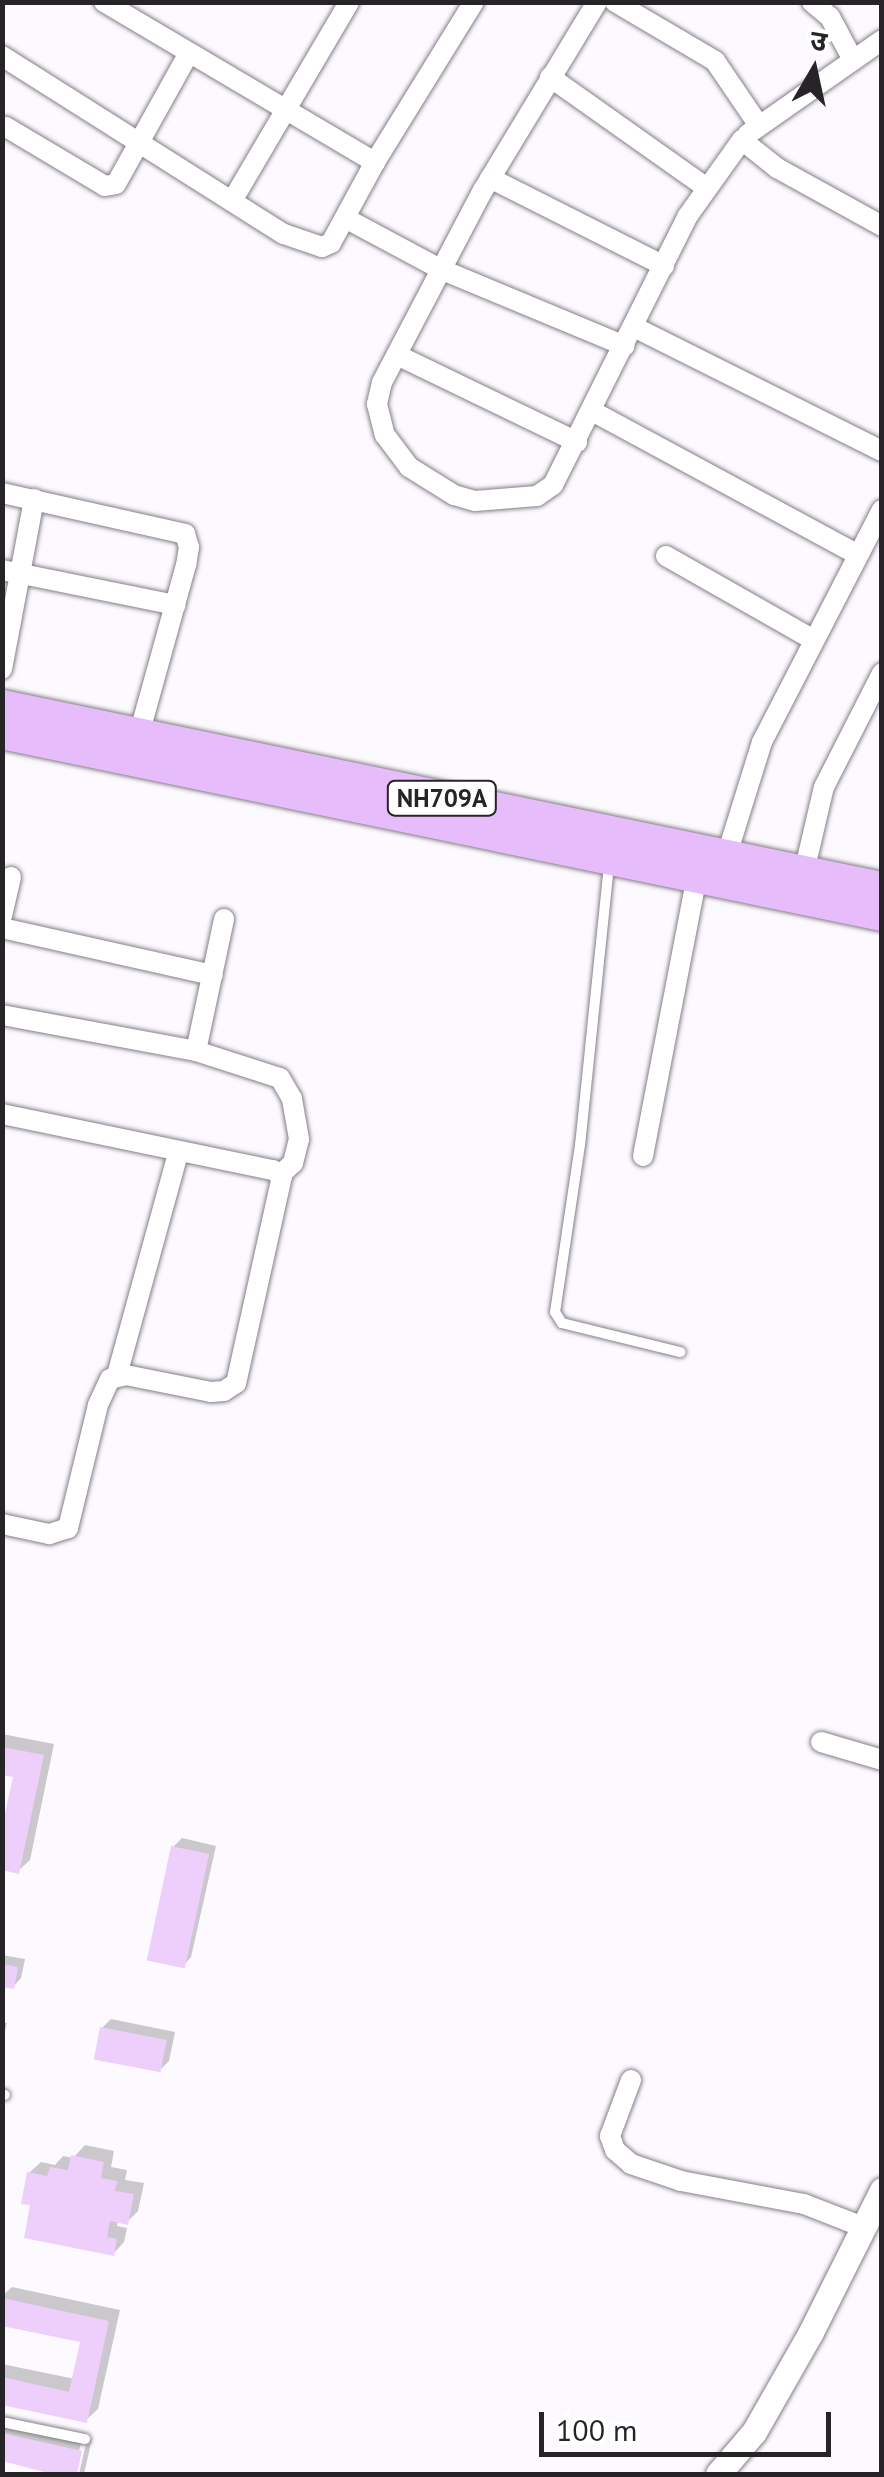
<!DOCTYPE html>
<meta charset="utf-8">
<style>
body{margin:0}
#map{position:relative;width:884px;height:2477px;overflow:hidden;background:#fdfaff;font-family:"PT Sans","Noto Sans Devanagari",sans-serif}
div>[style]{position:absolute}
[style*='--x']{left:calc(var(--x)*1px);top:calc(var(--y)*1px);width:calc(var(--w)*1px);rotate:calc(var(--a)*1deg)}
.shadow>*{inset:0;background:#0003}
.building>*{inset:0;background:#eecffc;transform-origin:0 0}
.roads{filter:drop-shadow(0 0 2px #847f86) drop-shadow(0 0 2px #847f86)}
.service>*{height:10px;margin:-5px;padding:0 5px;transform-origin:5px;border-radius:5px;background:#fff}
.minor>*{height:20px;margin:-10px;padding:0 10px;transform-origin:10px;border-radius:10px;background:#fff}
.tertiary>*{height:25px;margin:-12.5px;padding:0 12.5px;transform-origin:12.5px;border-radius:12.5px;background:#fff}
.trunk>*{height:32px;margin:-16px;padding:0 16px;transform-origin:16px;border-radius:16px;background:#e7bcfa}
span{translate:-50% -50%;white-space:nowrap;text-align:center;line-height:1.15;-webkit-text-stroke:9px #fff;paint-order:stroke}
.shield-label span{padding:2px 8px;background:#fff;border:2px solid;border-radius:8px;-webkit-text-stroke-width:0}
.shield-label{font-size:25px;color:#262427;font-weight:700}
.frame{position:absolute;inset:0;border:5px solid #262427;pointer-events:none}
.north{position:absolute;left:764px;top:20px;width:100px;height:100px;-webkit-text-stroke:8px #fff;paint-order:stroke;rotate:9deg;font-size:28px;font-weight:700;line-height:40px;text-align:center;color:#262427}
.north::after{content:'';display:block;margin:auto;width:35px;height:45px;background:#262427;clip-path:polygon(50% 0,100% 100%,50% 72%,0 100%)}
.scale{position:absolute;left:539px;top:2412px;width:292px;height:45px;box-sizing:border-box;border:5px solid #262427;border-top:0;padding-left:12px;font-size:30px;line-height:35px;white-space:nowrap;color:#262427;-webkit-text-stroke:8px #fff;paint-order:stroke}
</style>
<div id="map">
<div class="shadow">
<div style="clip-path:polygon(2px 1734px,54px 1744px,30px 1860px,18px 1871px,16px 1775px,2px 1772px)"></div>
<div style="clip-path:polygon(182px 1838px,216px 1846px,191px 1957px,183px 1966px,173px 1847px)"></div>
<div style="clip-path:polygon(2px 1955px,25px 1959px,21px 1978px,13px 1987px,2px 1985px)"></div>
<div style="clip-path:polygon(111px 2019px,175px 2032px,169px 2061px,160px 2070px,102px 2028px)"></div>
<div style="clip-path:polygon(2px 2022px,7px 2023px,2px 2042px)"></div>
<div style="clip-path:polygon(85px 2145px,114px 2151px,111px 2167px,127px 2170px,125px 2180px,144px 2183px,138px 2211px,127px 2222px,118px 2220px,117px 2226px,127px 2228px,124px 2242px,113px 2254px,33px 2203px,29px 2173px,41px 2162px,55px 2165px,63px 2156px,73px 2158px)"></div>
<div style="clip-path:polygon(12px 2287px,120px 2310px,98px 2409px,86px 2420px,2px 2402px,2px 2364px,75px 2379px,83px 2340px,2px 2323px,2px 2296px)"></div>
<div style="clip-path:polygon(2px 2420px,92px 2439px,84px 2474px,79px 2474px,87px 2439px,82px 2438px,74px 2474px,55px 2474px,56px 2470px,2px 2459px)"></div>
</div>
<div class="building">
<div style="clip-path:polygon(2px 1747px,44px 1755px,19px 1874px,2px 1870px,2px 1827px,13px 1777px,2px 1775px)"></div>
<div style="left:171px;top:1846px;width:39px;height:117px;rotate:12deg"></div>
<div style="clip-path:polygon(2px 1964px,18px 1967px,14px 1989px,2px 1987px)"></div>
<div style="left:100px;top:2027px;width:68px;height:33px;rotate:11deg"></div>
<div style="clip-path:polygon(71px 2155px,104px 2162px,101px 2178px,117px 2181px,115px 2191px,134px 2194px,128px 2225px,110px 2221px,107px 2237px,117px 2239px,114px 2256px,24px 2238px,30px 2205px,21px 2204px,27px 2172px,47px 2176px,50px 2167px,68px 2170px)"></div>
<div style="clip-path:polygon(2px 2298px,109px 2321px,87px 2423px,2px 2405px,2px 2377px,69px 2392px,80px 2342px,2px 2326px)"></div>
<div style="clip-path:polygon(2px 2433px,82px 2451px,77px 2474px,52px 2474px,2px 2461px)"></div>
</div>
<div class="roads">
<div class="service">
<div style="--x:609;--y:865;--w:281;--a:95.9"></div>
<div style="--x:580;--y:1145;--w:169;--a:98.5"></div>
<div style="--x:555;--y:1312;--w:13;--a:58"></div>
<div style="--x:562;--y:1323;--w:122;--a:13.8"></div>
<div style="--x:2;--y:2094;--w:3;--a:18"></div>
<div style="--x:2;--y:2422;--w:85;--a:11.6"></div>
</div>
<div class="minor">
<div style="--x:104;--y:2;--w:315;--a:30.6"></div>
<div style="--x:597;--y:2;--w:220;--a:121.2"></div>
<div style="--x:483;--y:190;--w:217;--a:117.7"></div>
<div style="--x:382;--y:382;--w:23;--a:103"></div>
<div style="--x:377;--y:404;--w:32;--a:76"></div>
<div style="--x:385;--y:435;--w:40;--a:53"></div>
<div style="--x:409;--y:467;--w:53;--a:31.9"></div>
<div style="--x:454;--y:495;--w:22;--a:16"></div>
<div style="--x:475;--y:501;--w:62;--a:-4.6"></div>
<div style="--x:537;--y:496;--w:19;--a:-35"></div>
<div style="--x:553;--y:485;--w:300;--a:-63.4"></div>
<div style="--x:687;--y:217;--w:95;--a:-54.5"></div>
<div style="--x:742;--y:140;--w:45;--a:38.7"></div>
<div style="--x:777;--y:168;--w:120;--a:28.9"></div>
<div style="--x:615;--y:2;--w:116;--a:30.5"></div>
<div style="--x:715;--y:61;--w:76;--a:55.7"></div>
<div style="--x:812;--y:2;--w:23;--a:40"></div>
<div style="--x:830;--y:17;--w:47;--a:61.8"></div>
<div style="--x:2;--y:56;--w:333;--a:32.3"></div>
<div style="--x:284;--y:234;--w:40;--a:18.9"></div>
<div style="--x:322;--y:247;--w:10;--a:-24"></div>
<div style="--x:331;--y:243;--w:92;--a:-61.5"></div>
<div style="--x:375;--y:162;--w:188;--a:-58.3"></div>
<div style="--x:550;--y:77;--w:192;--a:35.3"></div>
<div style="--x:6;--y:127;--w:115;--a:30.8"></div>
<div style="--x:105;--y:186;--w:11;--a:-10"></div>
<div style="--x:116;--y:184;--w:150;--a:-60.9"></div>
<div style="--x:748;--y:134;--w:164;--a:-35"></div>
<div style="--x:490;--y:178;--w:195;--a:26.8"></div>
<div style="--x:232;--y:201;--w:231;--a:-59.5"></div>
<div style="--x:345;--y:218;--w:108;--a:28.2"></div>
<div style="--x:440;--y:269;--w:200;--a:22.6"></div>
<div style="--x:634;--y:327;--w:277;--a:26.6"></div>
<div style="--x:397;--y:355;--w:200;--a:25.8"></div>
<div style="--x:592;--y:411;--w:302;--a:28.4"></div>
<div style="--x:2;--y:493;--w:188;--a:12.6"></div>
<div style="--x:185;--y:534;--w:14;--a:73"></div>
<div style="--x:189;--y:547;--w:18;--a:99"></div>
<div style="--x:186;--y:565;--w:176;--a:105.5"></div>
<div style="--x:666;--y:556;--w:170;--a:29.6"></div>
<div style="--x:2;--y:570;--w:177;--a:11.4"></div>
<div style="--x:2;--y:669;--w:173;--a:-79.3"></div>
<div style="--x:724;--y:864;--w:128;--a:-72.7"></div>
<div style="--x:762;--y:742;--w:261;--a:-62.7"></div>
<div style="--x:804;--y:872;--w:87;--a:-76.8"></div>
<div style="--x:824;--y:787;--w:128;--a:-63"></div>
<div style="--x:2;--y:916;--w:40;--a:-77"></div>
<div style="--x:2;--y:928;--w:216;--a:12.6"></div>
<div style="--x:2;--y:1015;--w:197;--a:10.5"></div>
<div style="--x:196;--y:1051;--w:88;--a:17.8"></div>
<div style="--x:280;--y:1078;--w:24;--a:60"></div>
<div style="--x:292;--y:1099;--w:41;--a:80.1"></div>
<div style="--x:299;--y:1139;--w:25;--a:104"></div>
<div style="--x:293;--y:1163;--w:16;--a:137"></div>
<div style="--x:196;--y:1051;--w:135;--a:-78"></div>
<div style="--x:2;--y:1114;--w:277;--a:11.7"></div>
<div style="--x:273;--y:1170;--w:11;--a:34"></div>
<div style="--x:282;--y:1176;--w:212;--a:102.5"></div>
<div style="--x:236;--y:1383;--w:14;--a:146"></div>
<div style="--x:224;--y:1391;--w:13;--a:176"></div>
<div style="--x:211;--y:1392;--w:87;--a:-168.7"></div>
<div style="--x:126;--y:1375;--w:16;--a:166"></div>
<div style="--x:110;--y:1379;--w:29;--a:115"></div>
<div style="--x:98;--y:1405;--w:127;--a:103.7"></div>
<div style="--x:68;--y:1528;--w:20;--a:162"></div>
<div style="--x:49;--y:1534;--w:48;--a:-168"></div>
<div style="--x:643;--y:1156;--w:285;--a:-79.1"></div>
<div style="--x:117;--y:1375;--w:230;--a:-74.6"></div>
<div style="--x:821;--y:1742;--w:64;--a:16.4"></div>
<div style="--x:631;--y:2080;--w:60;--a:110.6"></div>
<div style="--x:610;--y:2136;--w:15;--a:70"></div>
<div style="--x:615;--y:2150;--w:21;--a:41"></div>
<div style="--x:631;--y:2164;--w:53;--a:18.8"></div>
<div style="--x:681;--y:2181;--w:125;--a:10.6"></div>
<div style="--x:804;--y:2204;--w:63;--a:21.3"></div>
</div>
<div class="tertiary">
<div style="--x:718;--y:2474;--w:55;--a:-49.4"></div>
<div style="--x:754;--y:2432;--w:115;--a:-60.3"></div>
<div style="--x:811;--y:2332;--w:159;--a:-63.4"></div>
</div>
<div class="trunk">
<div style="--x:2;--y:706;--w:899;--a:11.69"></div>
<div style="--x:2;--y:733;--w:899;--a:11.69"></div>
</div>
</div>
<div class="shield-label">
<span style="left:442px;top:798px">NH709A</span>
</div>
<div class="frame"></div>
<div class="north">उ</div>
<div class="scale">100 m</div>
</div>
